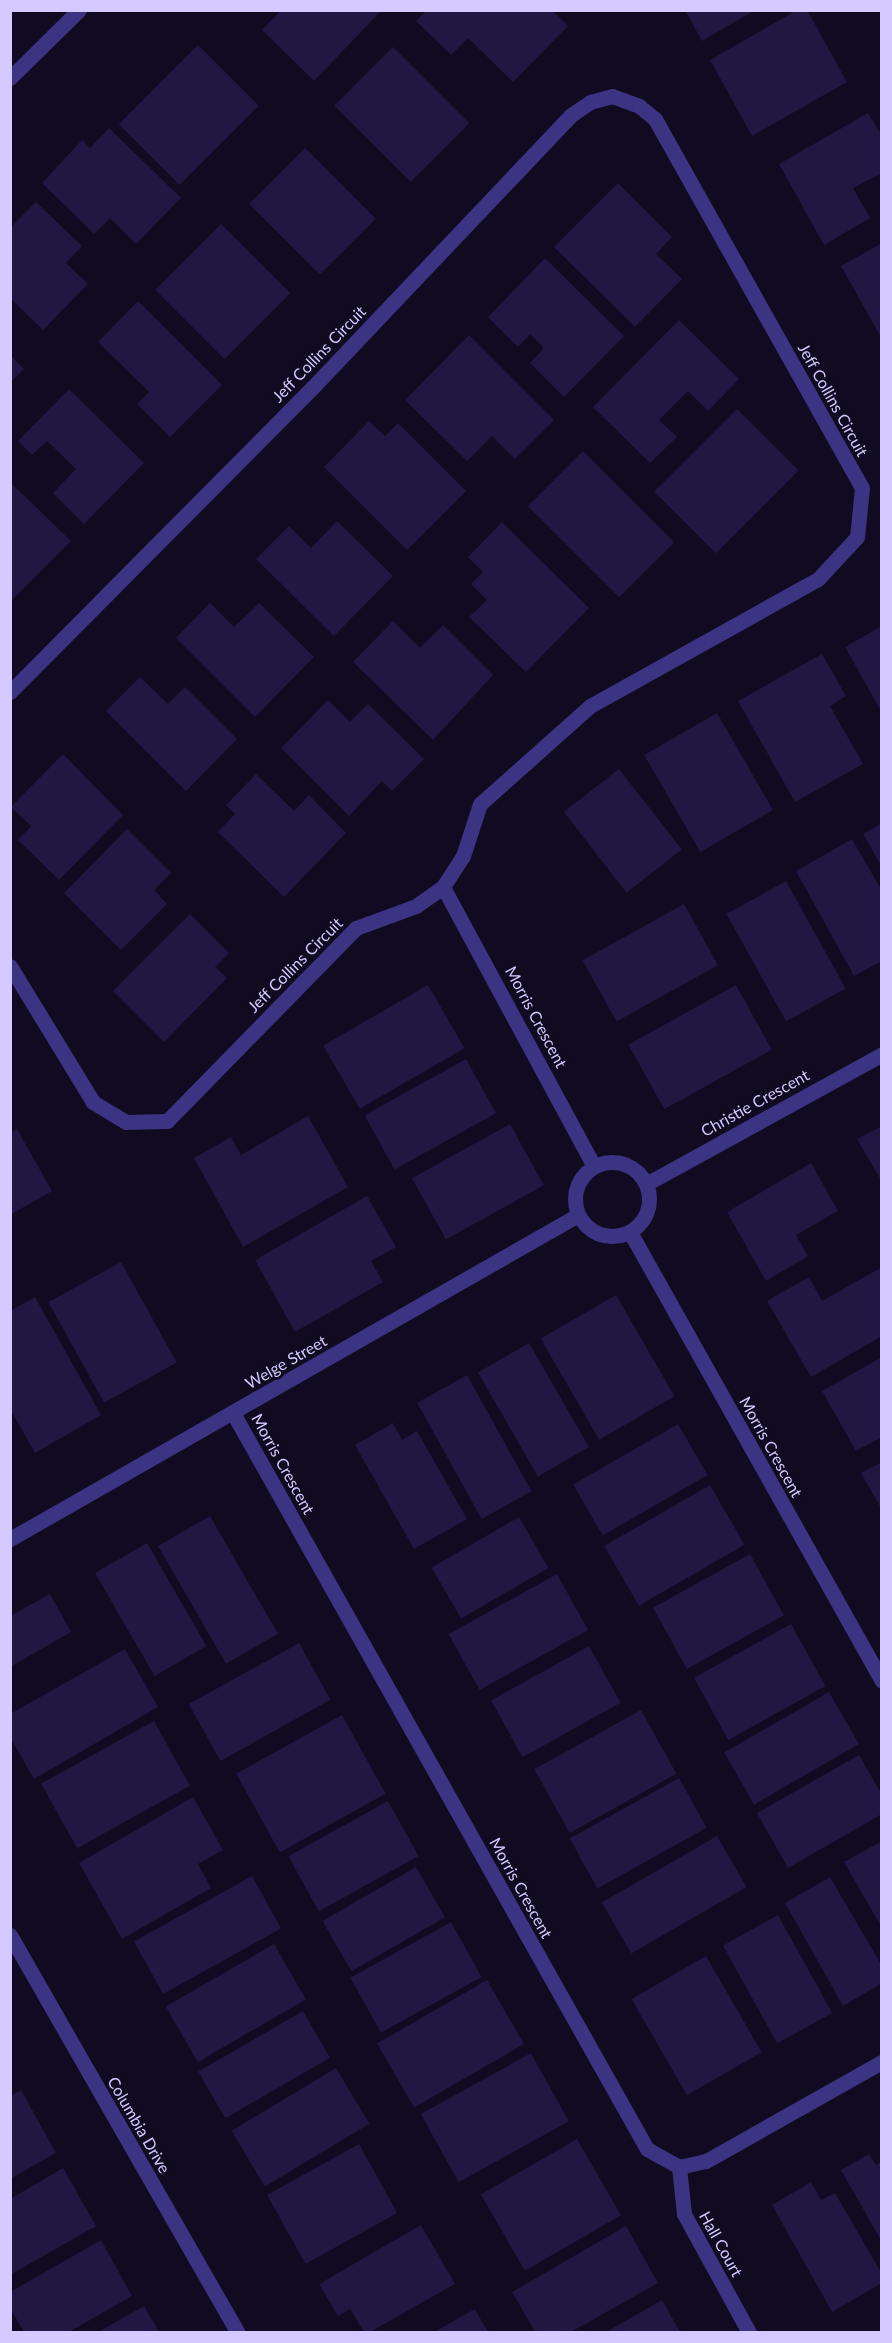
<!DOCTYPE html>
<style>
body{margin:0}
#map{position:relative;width:892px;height:2343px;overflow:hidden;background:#100b20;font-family:Lato,sans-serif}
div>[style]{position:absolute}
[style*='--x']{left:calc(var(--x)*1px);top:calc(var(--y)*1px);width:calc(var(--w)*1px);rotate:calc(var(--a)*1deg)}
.building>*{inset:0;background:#221642;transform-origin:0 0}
.street>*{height:15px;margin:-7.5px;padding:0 7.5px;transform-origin:7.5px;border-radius:7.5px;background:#3c3382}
.street>.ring{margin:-7.5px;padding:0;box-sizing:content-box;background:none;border:15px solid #3c3382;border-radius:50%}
span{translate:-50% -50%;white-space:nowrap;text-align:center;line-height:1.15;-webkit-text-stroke:6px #100b20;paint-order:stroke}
.street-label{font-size:16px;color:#d4caff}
.frame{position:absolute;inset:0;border:12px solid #d4caff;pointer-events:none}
</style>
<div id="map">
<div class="building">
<div style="clip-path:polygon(281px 10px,382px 10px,314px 81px,262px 30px)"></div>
<div style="clip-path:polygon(427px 10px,552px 10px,568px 26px,513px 82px,468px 38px,451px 55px,416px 21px)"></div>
<div style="clip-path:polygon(685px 10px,751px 10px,752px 12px,702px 41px)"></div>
<div style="clip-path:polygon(797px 10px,807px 10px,847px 82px,752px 136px,710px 60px)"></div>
<div style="left:198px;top:45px;width:86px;height:112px;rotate:45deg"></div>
<div style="left:393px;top:47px;width:108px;height:83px;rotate:45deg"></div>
<div style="clip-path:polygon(868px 113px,882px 136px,882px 173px,853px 188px,870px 218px,824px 245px,779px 164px)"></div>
<div style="clip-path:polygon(109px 128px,181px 198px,136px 244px,110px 218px,94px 234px,42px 183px,82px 140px,90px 148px)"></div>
<div style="left:305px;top:148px;width:100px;height:79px;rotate:45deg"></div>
<div style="clip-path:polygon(618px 183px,672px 237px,656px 254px,682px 279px,635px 327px,554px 247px)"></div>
<div style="clip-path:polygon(36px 202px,82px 246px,66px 263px,88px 284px,43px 330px,10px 298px,10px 228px)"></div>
<div style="left:221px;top:224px;width:98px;height:93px;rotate:45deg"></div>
<div style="clip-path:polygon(882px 243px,882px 339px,841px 266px)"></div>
<div style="clip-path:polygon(545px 258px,624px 336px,564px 397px,530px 363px,544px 348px,530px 334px,518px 347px,488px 317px)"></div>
<div style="clip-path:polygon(138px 301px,222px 385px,170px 437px,137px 404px,149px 392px,98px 342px)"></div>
<div style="clip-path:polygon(679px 320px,739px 379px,708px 411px,688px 391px,659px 420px,677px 437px,650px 463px,593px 407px)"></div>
<div style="clip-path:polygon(469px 335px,554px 420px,515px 459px,492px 436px,467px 461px,405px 400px)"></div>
<div style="clip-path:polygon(10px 355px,24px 369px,10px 383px)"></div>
<div style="clip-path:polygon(69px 389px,144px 463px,84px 524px,53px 493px,76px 469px,47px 441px,32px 455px,18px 441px)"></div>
<div style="left:737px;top:409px;width:87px;height:117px;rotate:45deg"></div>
<div style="clip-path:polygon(369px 421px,385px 436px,398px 423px,466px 491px,407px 550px,324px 467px)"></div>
<div style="left:583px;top:451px;width:129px;height:78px;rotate:45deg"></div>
<div style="clip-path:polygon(10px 482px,71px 541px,10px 602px)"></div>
<div style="clip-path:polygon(337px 521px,393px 576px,334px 636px,256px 559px,289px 526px,311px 548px)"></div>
<div style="clip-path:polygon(502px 522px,589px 608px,526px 672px,469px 617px,487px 600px,471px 584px,483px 572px,468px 557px)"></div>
<div style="clip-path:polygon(210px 603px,234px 627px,259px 603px,314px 657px,255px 717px,176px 638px)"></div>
<div style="clip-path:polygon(393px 621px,420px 648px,443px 625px,493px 675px,433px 740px,353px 662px)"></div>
<div style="clip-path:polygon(882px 626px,882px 713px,845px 647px)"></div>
<div style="clip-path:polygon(822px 654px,846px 696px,830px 706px,863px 764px,795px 802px,738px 701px)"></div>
<div style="clip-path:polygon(140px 677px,168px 704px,185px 687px,237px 739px,186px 791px,106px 711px)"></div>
<div style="clip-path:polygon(328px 700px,350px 722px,368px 704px,424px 759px,392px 791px,382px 781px,349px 816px,281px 748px)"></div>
<div style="left:717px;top:713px;width:112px;height:84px;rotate:60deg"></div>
<div style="clip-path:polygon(63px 754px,123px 815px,59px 880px,18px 840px,31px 826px,11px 807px)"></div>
<div style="left:619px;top:769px;width:102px;height:70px;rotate:52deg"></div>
<div style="clip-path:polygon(256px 774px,294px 811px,309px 795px,346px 833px,284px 897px,218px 832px,235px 814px,226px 805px)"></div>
<div style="clip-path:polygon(882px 823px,882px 867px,863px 834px)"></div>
<div style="clip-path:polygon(127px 829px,171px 873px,154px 890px,167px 904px,121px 950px,64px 893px)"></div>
<div style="clip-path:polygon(852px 839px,882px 891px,882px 961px,854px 976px,796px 871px)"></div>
<div style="left:786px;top:881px;width:123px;height:68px;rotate:61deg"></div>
<div style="left:684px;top:904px;width:70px;height:116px;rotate:61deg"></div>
<div style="clip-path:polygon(190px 914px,229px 953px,215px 967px,227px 978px,164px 1042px,113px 991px)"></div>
<div style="left:428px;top:985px;width:73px;height:121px;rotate:60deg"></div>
<div style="left:736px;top:985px;width:74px;height:123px;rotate:61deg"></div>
<div style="left:466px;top:1059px;width:62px;height:116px;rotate:61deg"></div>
<div style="clip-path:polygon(308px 1116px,348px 1187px,243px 1247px,194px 1158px,231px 1137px,241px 1155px)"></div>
<div style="left:510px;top:1124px;width:70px;height:112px;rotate:61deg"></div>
<div style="clip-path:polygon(882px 1126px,882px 1182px,857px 1139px)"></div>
<div style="clip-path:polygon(17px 1129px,52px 1191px,10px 1215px,10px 1133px)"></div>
<div style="clip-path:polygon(811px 1163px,838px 1211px,796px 1235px,808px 1256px,766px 1281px,727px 1212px)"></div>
<div style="clip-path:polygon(367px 1196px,396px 1247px,371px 1261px,383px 1282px,295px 1332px,255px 1260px)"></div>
<div style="left:121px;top:1262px;width:115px;height:83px;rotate:61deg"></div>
<div style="clip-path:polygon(882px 1267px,882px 1336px,811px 1377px,767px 1301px,809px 1277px,822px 1301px)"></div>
<div style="left:616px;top:1295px;width:117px;height:87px;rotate:60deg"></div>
<div style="clip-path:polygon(35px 1297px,101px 1415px,35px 1453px,10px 1409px,10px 1311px)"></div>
<div style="left:529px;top:1343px;width:120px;height:59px;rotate:60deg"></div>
<div style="clip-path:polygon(882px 1357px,882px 1437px,856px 1451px,822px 1391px)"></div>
<div style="left:467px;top:1375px;width:133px;height:57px;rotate:61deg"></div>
<div style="clip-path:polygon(393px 1423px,402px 1440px,417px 1431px,467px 1519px,414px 1549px,355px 1445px)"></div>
<div style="left:678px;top:1424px;width:59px;height:121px;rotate:60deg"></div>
<div style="clip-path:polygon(882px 1462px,882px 1510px,861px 1473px)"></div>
<div style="left:710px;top:1485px;width:69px;height:122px;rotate:60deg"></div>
<div style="left:210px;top:1516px;width:136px;height:60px;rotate:60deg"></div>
<div style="left:519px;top:1517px;width:59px;height:101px;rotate:60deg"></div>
<div style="left:147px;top:1543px;width:119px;height:60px;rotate:60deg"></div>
<div style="left:750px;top:1554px;width:70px;height:111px;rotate:61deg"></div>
<div style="left:557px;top:1574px;width:64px;height:124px;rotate:61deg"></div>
<div style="clip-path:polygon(50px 1594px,71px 1632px,12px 1666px,10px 1616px)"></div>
<div style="left:791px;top:1624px;width:71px;height:111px;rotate:61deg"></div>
<div style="left:299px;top:1643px;width:65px;height:126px;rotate:61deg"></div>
<div style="left:589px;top:1646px;width:65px;height:112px;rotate:61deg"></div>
<div style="clip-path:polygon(125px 1649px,158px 1707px,34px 1779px,10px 1737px,10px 1714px)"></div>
<div style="left:829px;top:1692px;width:60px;height:121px;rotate:60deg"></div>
<div style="left:641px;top:1710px;width:73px;height:122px;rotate:61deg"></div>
<div style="left:342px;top:1715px;width:90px;height:121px;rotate:61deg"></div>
<div style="left:154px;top:1721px;width:74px;height:129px;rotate:61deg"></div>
<div style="clip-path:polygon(859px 1755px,882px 1795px,882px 1814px,788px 1868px,757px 1813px)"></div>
<div style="left:679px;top:1778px;width:57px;height:125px;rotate:61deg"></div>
<div style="clip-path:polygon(193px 1797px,223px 1850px,198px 1864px,211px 1888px,122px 1939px,79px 1863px)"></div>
<div style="left:388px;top:1801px;width:63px;height:114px;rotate:61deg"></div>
<div style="left:717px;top:1836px;width:59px;height:133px;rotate:60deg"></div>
<div style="clip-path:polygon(882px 1841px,882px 1928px,844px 1862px)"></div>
<div style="left:416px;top:1867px;width:58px;height:108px;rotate:60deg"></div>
<div style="left:252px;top:1876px;width:60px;height:135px;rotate:61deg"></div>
<div style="clip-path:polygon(830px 1877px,882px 1966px,882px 1983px,843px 2006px,785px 1903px)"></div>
<div style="left:778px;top:1915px;width:112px;height:63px;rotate:61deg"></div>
<div style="left:451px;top:1922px;width:63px;height:115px;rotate:61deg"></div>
<div style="left:274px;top:1944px;width:64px;height:125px;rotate:60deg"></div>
<div style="left:706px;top:1956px;width:111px;height:86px;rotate:60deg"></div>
<div style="left:487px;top:1980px;width:74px;height:127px;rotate:60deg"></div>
<div style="left:303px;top:2011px;width:54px;height:121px;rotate:60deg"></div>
<div style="left:531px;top:2053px;width:78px;height:126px;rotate:61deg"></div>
<div style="left:336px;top:2068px;width:65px;height:122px;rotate:59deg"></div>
<div style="clip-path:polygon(21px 2090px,56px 2153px,10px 2179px,10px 2096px)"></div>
<div style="left:577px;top:2139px;width:88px;height:111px;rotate:60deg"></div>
<div style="left:359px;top:2144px;width:79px;height:105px;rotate:61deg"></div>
<div style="clip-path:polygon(869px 2154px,876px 2165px,882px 2161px,882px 2242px,841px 2170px)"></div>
<div style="clip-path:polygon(63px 2168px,96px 2226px,10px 2275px,10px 2199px)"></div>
<div style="clip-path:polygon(811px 2182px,821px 2200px,835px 2193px,882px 2274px,882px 2283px,832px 2312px,772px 2205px)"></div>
<div style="clip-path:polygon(421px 2225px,455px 2284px,370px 2332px,364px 2332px,350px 2309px,338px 2316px,319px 2284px)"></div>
<div style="clip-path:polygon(626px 2226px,658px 2283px,571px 2332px,535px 2332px,512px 2292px)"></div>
<div style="clip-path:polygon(101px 2240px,132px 2296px,69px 2332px,24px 2332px,10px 2308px,10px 2292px)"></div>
<div style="clip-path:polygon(662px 2300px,680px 2332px,606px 2332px)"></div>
<div style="clip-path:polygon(144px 2306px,159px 2332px,98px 2332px)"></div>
<div style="clip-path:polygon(475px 2309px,488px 2332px,434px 2332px)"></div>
</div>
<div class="street">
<div style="--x:10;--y:78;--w:97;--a:-44.6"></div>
<div style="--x:10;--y:692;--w:429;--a:-45.2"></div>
<div style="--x:312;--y:388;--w:376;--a:-46.5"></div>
<div style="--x:571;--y:115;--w:23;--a:-34"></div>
<div style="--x:590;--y:102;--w:23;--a:-15"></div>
<div style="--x:612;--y:96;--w:29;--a:20"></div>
<div style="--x:639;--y:106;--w:21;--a:39"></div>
<div style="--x:655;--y:119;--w:423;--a:60.7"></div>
<div style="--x:862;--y:488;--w:49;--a:95.8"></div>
<div style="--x:857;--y:537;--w:57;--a:132.9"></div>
<div style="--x:818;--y:579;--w:261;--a:150.9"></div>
<div style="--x:590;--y:706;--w:147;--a:138.3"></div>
<div style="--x:480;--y:804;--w:55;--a:108.1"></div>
<div style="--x:463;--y:856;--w:37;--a:123"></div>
<div style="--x:443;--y:887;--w:33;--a:145"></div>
<div style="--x:416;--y:906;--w:64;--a:159.9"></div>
<div style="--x:356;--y:928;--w:270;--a:134.4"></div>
<div style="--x:167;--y:1121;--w:41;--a:178.6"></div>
<div style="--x:126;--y:1122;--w:39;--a:-149"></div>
<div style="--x:93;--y:1102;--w:159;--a:-121.4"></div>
<div style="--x:443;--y:887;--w:317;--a:61.6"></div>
<div class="ring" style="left:575px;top:1162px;width:59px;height:59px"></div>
<div style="--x:646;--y:1184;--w:269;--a:-28.8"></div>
<div style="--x:630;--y:1232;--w:515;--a:60.7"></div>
<div style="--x:233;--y:1413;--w:844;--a:60.64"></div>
<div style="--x:647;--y:2149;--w:37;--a:29"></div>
<div style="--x:679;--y:2167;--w:28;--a:-13"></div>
<div style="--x:706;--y:2161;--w:202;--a:-29.4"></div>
<div style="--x:10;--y:1539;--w:654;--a:-29.7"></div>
<div style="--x:10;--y:1935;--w:457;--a:60.2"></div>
<div style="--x:679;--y:2167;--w:47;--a:83.9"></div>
<div style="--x:684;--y:2214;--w:135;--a:61.2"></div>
</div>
<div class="street-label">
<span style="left:319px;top:354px;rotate:-46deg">Jeff Collins Circuit</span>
<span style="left:833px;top:400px;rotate:61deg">Jeff Collins Circuit</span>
<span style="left:295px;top:965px;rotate:-45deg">Jeff Collins Circuit</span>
<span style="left:536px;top:1017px;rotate:62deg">Morris Crescent</span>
<span style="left:755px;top:1103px;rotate:-29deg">Christie Crescent</span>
<span style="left:286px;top:1362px;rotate:-30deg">Welge Street</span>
<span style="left:771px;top:1447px;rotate:61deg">Morris Crescent</span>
<span style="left:283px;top:1464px;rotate:61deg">Morris Crescent</span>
<span style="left:521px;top:1888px;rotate:61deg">Morris Crescent</span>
<span style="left:139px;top:2125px;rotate:60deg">Columbia Drive</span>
<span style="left:721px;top:2244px;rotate:61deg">Hall Court</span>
</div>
<div class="frame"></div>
</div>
